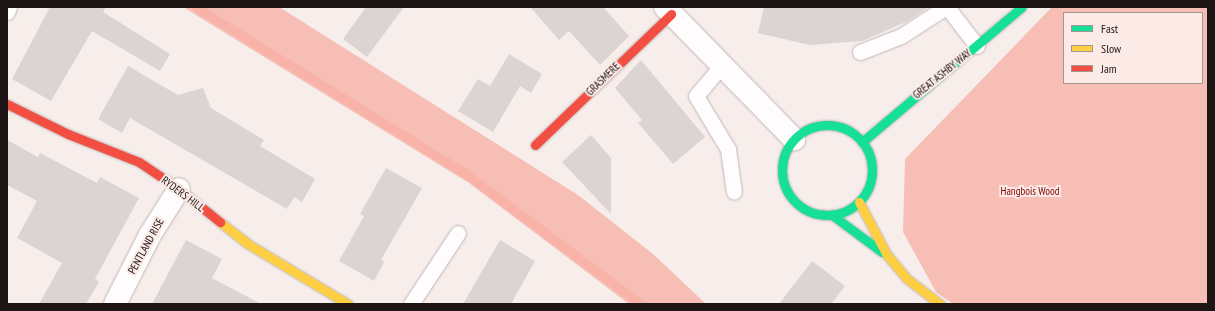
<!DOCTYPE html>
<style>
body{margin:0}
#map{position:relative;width:1215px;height:311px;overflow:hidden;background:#f7eeec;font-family:"PT Sans Narrow",sans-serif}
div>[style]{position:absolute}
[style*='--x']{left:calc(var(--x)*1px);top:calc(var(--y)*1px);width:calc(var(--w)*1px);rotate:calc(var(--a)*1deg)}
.forest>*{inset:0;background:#f6beb5}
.stream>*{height:9px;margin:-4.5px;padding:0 4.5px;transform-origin:4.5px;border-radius:4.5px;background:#f8b2a7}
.building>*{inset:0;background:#dcd4d2}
.roads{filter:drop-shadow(0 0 1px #c0b8b6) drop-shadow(0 0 1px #c0b8b6)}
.lane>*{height:15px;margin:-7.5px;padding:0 7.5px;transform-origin:7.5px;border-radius:7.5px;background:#fefcfc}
.street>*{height:22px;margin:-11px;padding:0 11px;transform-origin:11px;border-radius:11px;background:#fefcfc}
.fast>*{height:9px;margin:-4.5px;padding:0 4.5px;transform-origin:4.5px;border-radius:4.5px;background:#16e098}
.fast>.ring{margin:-4.5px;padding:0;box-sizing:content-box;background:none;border:9px solid #16e098;border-radius:50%}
.slow>*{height:9px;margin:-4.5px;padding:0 4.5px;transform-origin:4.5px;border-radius:4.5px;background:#ffcf43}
.jam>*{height:9px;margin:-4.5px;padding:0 4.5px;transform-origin:4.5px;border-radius:4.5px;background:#f24e42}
span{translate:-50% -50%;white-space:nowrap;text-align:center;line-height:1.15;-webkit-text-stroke:4px #fceae7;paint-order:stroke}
.street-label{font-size:11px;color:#1d1514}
.park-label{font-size:11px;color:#7c0504}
.frame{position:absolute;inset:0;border:8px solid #1d1514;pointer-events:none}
.legend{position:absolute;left:1063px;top:12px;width:140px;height:72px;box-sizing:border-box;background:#fceae7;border:1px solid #a39593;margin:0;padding:5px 7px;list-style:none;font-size:12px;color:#1d1514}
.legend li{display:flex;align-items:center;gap:8px;height:20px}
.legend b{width:20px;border:1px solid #a39593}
</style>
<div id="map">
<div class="forest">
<div style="clip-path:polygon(183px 7px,279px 7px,578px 195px,653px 254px,706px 304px,629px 304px,469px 183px)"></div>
<div style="clip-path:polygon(evenodd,1052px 7px,1208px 7px,1208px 304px,953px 304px,936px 292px,903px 232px,905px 159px,1052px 7px,1064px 13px,1202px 13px,1202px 83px,1064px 83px,1064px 13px)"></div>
</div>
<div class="stream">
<div style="--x:196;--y:7;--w:316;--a:31.7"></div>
<div style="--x:465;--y:173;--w:219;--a:36.7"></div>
</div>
<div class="building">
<div style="clip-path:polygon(50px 7px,106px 7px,103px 12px,170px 54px,160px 71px,92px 31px,51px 101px,12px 79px)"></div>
<div style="clip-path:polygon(366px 7px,404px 7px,367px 57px,343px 39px)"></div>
<div style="clip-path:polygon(530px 7px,603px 7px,629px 36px,600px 65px,569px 31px,559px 40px)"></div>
<div style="clip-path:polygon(764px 7px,929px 7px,908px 21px,862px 41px,810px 45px,758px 33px)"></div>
<div style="clip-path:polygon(509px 54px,542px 74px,531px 93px,520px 86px,493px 132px,458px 111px,478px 79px,490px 86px)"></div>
<div style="clip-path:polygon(641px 60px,705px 137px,673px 164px,638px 123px,642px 120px,615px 88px)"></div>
<div style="clip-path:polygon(128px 66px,178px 95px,203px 88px,211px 108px,264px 140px,260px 146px,315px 179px,302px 202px,294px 197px,287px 209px,130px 118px,122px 133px,98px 119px)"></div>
<div style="clip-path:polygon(591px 135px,611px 158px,611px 214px,562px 162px)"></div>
<div style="clip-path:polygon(7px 140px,38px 157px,40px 153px,97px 183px,100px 177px,139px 198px,95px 279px,99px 282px,86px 304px,39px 304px,62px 263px,17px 238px,37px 201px,7px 185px)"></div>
<div style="clip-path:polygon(386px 168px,422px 188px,381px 260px,384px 262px,374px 281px,339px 261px,364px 216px,360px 214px)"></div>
<div style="clip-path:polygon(186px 240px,222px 259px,212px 278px,261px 304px,152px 304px)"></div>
<div style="clip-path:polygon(500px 240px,535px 261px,511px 304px,463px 304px)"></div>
<div style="clip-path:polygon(812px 261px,845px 286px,831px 304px,779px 304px)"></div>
</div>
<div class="roads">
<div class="lane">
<div style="--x:947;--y:7;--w:49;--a:52.4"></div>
<div style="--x:7;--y:12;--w:5;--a:-68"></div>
<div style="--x:860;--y:52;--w:44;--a:-21.3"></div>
<div style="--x:901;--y:36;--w:54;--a:-32.8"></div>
<div style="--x:722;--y:65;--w:40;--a:130"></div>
<div style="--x:696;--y:96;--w:62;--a:58.9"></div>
<div style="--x:728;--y:149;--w:43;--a:82.1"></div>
<div style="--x:411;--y:304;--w:85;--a:-56.5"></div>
</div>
<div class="street">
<div style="--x:665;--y:7;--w:185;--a:45.7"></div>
<div style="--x:115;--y:304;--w:77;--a:-63.1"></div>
<div style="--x:150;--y:235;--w:54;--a:-57.8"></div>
</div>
<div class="fast">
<div class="ring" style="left:782px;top:125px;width:81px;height:81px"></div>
<div style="--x:862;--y:142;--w:209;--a:-40.2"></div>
<div style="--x:832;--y:215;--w:62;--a:36.5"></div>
</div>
<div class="slow">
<div style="--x:859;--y:202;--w:60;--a:62.2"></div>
<div style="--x:887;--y:255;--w:30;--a:50"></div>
<div style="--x:906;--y:278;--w:43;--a:37.4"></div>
<div style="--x:220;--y:222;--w:36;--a:38"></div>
<div style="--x:248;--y:244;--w:117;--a:31"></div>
</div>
<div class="jam">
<div style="--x:7;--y:104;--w:68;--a:26.2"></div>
<div style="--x:68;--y:134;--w:76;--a:21.5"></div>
<div style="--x:139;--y:162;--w:48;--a:34"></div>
<div style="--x:179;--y:189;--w:53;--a:38.8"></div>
<div style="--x:535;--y:145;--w:189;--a:-43.9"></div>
</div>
</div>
<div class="street-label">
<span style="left:942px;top:74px;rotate:-39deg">GREAT ASHBY WAY</span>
<span style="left:603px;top:79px;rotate:-44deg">GRASMERE</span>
<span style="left:183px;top:194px;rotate:37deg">RYDERS HILL</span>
<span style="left:146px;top:246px;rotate:-61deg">PENTLAND RISE</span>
</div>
<div class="park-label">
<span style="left:1030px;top:191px">Hangbois Wood</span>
</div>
<div class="frame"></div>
<ul class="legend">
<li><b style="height:5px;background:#16e098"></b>Fast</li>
<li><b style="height:5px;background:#ffcf43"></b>Slow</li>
<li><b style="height:5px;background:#f24e42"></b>Jam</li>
</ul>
</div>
